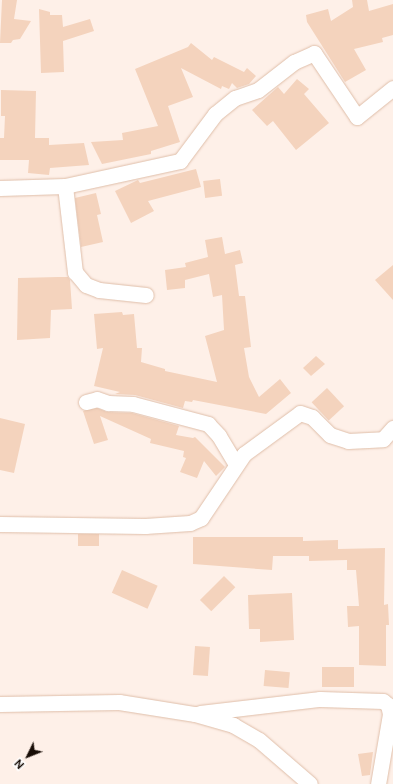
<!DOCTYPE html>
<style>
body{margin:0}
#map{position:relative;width:393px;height:784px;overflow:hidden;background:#fef0e8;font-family:"DM Sans",sans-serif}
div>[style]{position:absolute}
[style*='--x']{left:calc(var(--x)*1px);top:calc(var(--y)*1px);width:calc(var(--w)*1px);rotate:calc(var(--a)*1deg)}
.building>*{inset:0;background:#f4d3bd;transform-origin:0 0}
.roads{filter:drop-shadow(0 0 1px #dfbea9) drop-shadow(0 0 1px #dfbea9)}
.minor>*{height:15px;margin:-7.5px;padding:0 7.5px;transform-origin:7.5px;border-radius:7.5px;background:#fff}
span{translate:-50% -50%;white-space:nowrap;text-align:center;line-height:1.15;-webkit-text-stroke:3px #fff;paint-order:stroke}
.north{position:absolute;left:8px;top:736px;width:40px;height:40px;-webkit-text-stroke:3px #fff;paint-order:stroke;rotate:227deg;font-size:11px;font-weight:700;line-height:16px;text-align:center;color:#180d06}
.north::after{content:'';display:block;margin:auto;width:14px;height:18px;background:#180d06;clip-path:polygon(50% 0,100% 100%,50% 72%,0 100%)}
</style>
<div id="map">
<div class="building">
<div style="clip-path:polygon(2px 0,17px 0,14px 19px,31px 21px,20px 39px,13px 40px,11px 43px,0 43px)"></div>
<div style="clip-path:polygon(352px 0,367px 0,369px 11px,393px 4px,393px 35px,382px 38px,383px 42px,354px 49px,366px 70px,345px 82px,307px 22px,306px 15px,328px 9px,331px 21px,353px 7px)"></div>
<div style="clip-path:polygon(39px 9px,50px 12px,50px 15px,62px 15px,63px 27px,90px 19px,94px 31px,63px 41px,64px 72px,41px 73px)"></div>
<div style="clip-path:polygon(191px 43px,212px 60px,214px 57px,244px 72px,247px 68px,256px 76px,249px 84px,237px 88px,232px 83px,229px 89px,222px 86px,221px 89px,181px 68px,193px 97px,168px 106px,180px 142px,151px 151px,151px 154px,102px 164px,91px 142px,123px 140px,122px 133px,158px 126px,135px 69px,188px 47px)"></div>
<div style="clip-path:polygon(297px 79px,309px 89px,304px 94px,329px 123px,296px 150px,273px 121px,267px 126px,252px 110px,278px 87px,284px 94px)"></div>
<div style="clip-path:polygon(1px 90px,36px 91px,35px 138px,49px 138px,49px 145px,84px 143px,89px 165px,50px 168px,49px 175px,28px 173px,29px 160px,0 160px,0 138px,4px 138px,5px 116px,1px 116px)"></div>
<div style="clip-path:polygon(196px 169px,201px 187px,148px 201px,154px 211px,131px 223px,115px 191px,138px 180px,140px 183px)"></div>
<div style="left:220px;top:179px;width:17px;height:17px;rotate:83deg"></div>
<div style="clip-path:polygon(96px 193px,101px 214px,97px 215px,103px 242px,81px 247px,75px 198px)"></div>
<div style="clip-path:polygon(222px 237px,225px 254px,240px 250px,243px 263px,235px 265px,239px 296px,245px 296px,251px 347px,244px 348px,249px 377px,259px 397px,280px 379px,291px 393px,266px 414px,193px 400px,192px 402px,185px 401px,183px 408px,135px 395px,115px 394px,120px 392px,94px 386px,103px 348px,97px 349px,94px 314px,122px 312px,123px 315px,134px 314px,137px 348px,142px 348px,141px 362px,165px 369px,165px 371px,217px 382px,205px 336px,224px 330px,222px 295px,213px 297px,209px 274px,185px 280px,185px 288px,167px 290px,165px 270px,186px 267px,185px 263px,208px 257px,205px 240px)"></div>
<div style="clip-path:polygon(393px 265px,393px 300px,375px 280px)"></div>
<div style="clip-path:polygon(58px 277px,68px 277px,70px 280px,72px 309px,51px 310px,50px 338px,17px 340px,18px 278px)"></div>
<div style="clip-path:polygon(316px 356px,325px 364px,311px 376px,303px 368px)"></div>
<div style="left:327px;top:388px;width:25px;height:21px;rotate:47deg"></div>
<div style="clip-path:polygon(97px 408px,107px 412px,132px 413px,179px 426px,176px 435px,193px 438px,195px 437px,225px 467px,216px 476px,204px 461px,197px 478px,180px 472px,186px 458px,183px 457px,184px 451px,150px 443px,151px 439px,100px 416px,108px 440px,94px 444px,83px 411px)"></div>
<div style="clip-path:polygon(0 418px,25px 424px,14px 473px,0 470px)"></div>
<div style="left:78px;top:534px;width:21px;height:12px"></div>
<div style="clip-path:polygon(193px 537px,303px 537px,303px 541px,338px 540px,338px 549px,385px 548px,384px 605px,388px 604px,389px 625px,386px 625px,386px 666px,359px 665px,359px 626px,348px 627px,347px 606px,359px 606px,356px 570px,347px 570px,347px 560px,309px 561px,309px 556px,273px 556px,272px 570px,193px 564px)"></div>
<div style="left:122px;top:570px;width:39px;height:25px;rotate:24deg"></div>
<div style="left:224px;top:576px;width:16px;height:34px;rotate:45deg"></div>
<div style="clip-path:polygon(292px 593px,294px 640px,260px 642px,260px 629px,249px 629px,248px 595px)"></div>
<div style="left:195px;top:646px;width:15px;height:29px;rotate:4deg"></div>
<div style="left:322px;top:667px;width:32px;height:20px"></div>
<div style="left:265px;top:670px;width:25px;height:16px;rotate:5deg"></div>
<div style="clip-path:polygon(373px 752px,370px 775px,362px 776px,358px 754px)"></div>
</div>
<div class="roads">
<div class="minor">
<div style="--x:65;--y:186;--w:87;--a:83.4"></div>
<div style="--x:75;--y:272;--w:17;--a:50"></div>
<div style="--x:86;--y:285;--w:14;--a:21"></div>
<div style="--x:99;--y:290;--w:47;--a:6.1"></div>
<div style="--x:0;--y:188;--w:65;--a:-1.8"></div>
<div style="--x:65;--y:186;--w:118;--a:-12.3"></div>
<div style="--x:180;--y:161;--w:59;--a:-53.3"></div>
<div style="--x:215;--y:114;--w:26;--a:-39"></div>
<div style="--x:235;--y:98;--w:24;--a:-19"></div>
<div style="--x:258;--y:90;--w:46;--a:-37.9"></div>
<div style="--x:294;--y:62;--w:22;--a:-24"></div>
<div style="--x:314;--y:53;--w:77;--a:56.1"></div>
<div style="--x:357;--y:117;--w:46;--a:-38.9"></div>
<div style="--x:86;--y:402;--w:11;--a:-15"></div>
<div style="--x:97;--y:399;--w:12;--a:20"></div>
<div style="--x:108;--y:403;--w:25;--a:2"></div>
<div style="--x:133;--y:404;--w:78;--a:14.9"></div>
<div style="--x:208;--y:424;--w:16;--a:47"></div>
<div style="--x:219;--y:436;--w:33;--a:59"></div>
<div style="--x:0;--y:524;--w:145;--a:0.8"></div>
<div style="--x:145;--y:526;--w:45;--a:-3.8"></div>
<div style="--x:190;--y:523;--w:12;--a:-24"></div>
<div style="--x:201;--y:518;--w:77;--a:-56.1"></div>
<div style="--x:244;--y:454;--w:69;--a:-36.2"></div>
<div style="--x:300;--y:413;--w:13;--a:18"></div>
<div style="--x:312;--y:417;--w:25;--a:45"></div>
<div style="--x:330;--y:435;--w:19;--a:18"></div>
<div style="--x:348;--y:441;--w:35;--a:-3"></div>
<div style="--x:383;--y:439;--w:15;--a:-48"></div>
<div style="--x:0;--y:704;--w:119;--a:-1"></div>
<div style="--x:119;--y:702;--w:77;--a:9"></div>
<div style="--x:195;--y:714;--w:40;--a:16"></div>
<div style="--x:233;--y:725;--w:30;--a:30"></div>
<div style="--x:259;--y:740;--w:67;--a:40.8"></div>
<div style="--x:200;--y:713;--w:121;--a:-6.7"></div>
<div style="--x:320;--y:699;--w:63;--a:1.8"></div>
<div style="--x:383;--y:701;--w:6;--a:39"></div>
<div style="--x:388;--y:705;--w:9;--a:77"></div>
<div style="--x:390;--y:714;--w:71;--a:99.7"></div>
</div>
</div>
<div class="north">N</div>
</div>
